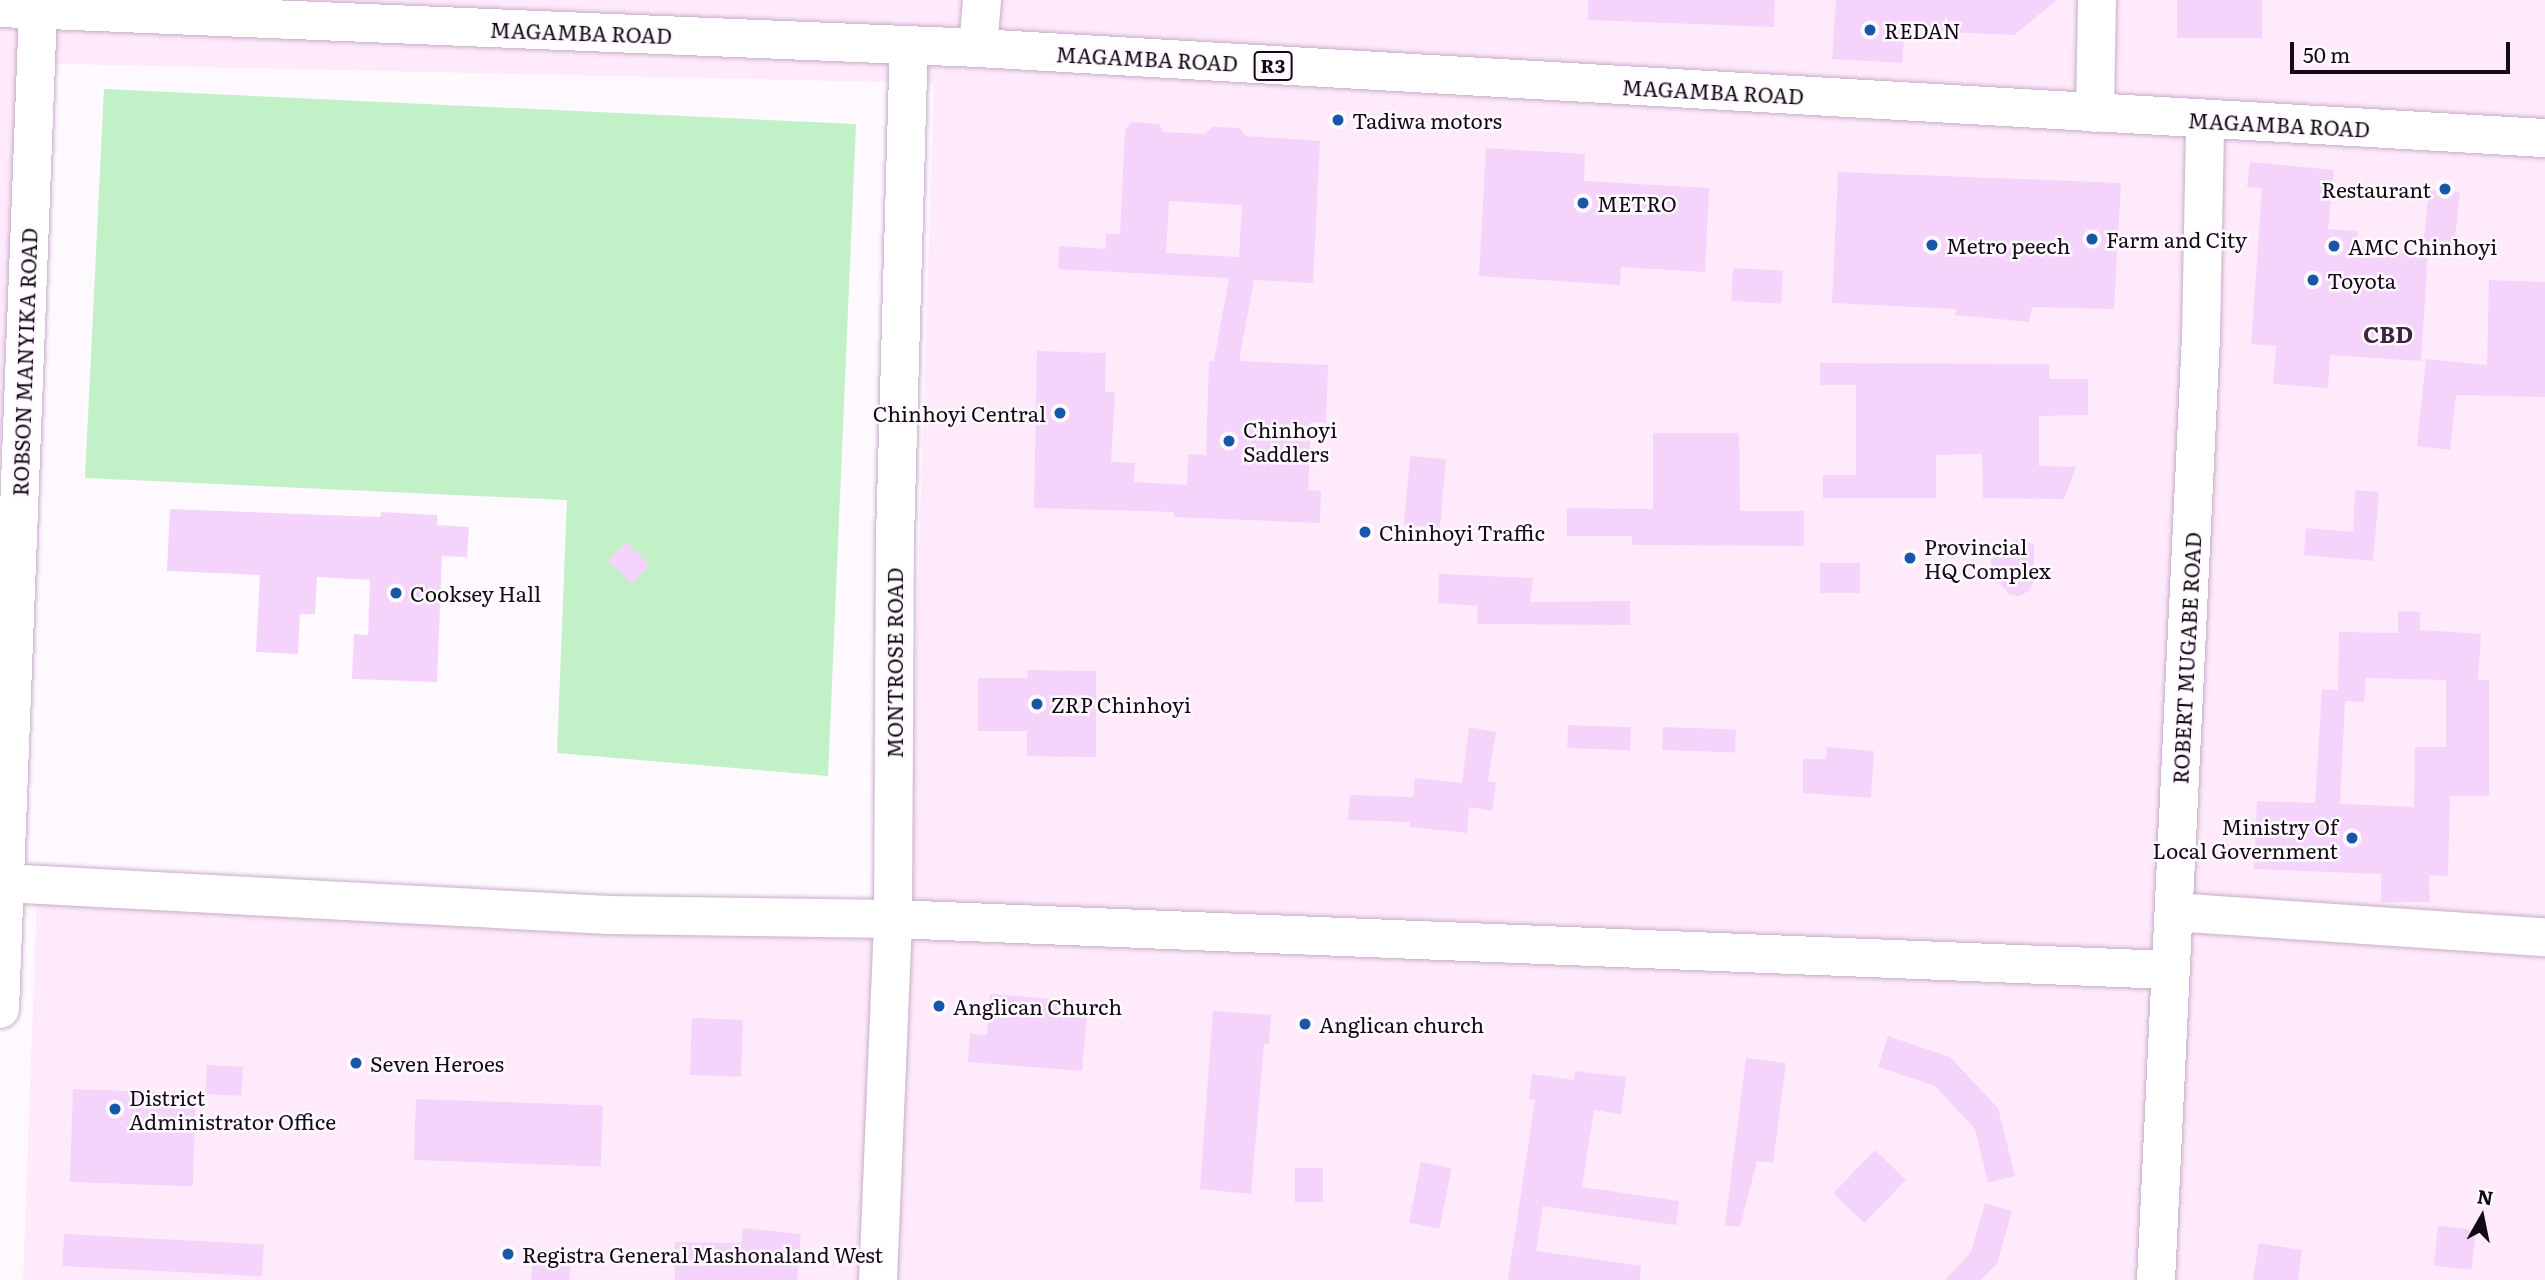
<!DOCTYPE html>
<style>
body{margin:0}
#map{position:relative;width:2545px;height:1280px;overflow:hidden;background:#fef9ff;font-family:Literata,serif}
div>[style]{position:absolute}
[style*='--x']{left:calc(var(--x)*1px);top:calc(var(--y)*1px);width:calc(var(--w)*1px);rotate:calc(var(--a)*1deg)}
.commercial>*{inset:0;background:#feeafa}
.green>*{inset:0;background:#c2f1c8}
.building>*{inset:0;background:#f5d4fb;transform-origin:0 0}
.roads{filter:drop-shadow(0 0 2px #c7adca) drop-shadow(0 0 2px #c7adca)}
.minor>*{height:38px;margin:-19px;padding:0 19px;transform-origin:19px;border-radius:19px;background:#fff}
.major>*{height:38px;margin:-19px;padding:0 19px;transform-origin:19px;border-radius:19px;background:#fff}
.highway>*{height:38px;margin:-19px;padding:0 19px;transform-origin:19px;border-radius:19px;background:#fff}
.dots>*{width:19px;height:19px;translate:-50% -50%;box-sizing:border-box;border:4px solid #fef9ff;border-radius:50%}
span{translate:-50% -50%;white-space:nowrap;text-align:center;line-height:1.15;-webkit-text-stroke:5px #fef9ff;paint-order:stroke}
.shield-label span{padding:2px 5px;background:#fef9ff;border:2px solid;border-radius:5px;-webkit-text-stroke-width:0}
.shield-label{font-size:19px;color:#130a14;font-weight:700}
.poi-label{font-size:21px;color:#130a14}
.left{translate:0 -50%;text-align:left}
.right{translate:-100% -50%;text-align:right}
.street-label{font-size:21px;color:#130a14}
.neighbourhood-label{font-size:23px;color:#3b263e;font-weight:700}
.north{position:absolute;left:2447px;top:1182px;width:70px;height:70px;-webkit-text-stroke:5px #fef9ff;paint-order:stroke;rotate:9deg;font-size:19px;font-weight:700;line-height:28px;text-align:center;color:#130a14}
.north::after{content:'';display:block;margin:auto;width:24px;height:32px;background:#130a14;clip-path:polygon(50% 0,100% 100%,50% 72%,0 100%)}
.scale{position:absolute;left:2290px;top:42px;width:220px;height:32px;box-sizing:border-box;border:4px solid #130a14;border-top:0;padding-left:9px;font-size:21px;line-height:24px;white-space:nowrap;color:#130a14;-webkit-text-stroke:5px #fef9ff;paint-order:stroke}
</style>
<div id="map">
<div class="commercial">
<div style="clip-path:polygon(0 0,2545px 0,2545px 1280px,23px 1280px,37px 894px,907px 933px,934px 83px,19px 63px,0 458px)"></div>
</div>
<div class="green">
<div style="clip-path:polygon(104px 89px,856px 124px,828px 776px,557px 753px,567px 500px,85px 478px)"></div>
</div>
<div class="building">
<div style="clip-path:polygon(1588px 0,1775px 0,1774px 27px,1588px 20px)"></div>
<div style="clip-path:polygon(1836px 0,2057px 0,2014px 35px,1905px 30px,1902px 63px,1832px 59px)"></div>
<div style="left:2177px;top:0;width:85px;height:38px"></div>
<div style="clip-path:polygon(evenodd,1131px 122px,1159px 124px,1164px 132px,1205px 134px,1212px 127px,1239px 128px,1246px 136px,1320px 141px,1313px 283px,1254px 280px,1239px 361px,1328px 365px,1326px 423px,1311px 422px,1308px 490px,1321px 491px,1320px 523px,1174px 517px,1174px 512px,1034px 508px,1037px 351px,1106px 353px,1105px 392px,1115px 392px,1111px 462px,1135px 463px,1134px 482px,1187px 485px,1188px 454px,1206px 455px,1209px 361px,1214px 361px,1229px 278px,1058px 269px,1059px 246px,1106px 249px,1106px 234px,1120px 234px,1125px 130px,1131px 122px,1169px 201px,1242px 205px,1239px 257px,1166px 253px,1169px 201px)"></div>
<div style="clip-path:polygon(1486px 148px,1585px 154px,1584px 181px,1709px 188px,1705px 272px,1621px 267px,1620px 285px,1479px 276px)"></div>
<div style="clip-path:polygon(2250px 162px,2334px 170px,2328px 229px,2358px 231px,2357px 246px,2428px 251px,2421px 361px,2330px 355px,2328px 388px,2273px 384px,2276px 346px,2251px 344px,2262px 188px,2247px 187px)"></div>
<div style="clip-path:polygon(1838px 172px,2121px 183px,2114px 309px,2032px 307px,2029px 322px,1955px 315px,1956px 309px,1832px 303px)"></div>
<div style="left:2429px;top:189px;width:31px;height:57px;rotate:6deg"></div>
<div style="left:1733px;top:268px;width:50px;height:33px;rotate:3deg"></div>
<div style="clip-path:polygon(2489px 280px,2545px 282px,2545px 397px,2456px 395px,2450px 450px,2417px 446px,2426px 359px,2487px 365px)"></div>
<div style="clip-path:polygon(1820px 363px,2049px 364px,2049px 379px,2088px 379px,2088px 415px,2039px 416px,2039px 466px,2076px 467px,2064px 499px,1983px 498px,1982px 454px,1936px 455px,1936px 498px,1823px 498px,1823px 475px,1856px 475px,1856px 385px,1820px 385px)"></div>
<div style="clip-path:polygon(1653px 433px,1739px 433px,1740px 511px,1804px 511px,1804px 546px,1632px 545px,1632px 536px,1567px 536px,1567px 508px,1653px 509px)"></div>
<div style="left:1410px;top:456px;width:36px;height:69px;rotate:5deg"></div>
<div style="clip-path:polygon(2355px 490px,2379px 492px,2373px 561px,2304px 555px,2306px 528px,2353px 532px)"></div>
<div style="clip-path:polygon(170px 509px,381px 517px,381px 512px,437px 515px,437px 525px,469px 527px,467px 557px,442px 556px,437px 682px,352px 679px,354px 634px,368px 635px,370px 580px,317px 577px,315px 614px,300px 614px,298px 654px,256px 652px,260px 575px,167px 571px)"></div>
<div style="clip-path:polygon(2017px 539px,2034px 544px,2034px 580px,2029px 591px,2019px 596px,2010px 595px,1998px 581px,1992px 581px,1991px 556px,2001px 556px)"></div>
<div style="left:626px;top:542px;width:33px;height:26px;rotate:44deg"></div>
<div style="left:1820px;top:563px;width:40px;height:30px"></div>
<div style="clip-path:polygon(1439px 574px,1533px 578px,1530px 602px,1630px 601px,1630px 625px,1477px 624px,1478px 606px,1438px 603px)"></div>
<div style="clip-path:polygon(evenodd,2398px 611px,2420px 612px,2420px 630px,2481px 634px,2478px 680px,2489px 680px,2489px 796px,2450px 796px,2448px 876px,2429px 875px,2430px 902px,2381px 902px,2381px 874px,2254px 869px,2257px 801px,2315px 803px,2322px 689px,2338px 690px,2339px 632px,2398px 633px,2398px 611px,2366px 678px,2446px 680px,2446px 747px,2415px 747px,2414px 807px,2340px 804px,2345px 701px,2364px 702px,2366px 678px)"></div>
<div style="clip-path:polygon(1027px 670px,1096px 671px,1096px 757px,1027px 756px,1027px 731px,978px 731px,978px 678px,1028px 678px)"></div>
<div style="left:1568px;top:725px;width:63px;height:23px;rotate:2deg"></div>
<div style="clip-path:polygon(1469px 727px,1496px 732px,1488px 781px,1496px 783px,1492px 811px,1469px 807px,1467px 833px,1410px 827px,1410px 822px,1348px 820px,1350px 795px,1413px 797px,1415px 778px,1462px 783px)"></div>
<div style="left:1663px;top:727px;width:73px;height:23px;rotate:2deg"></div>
<div style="clip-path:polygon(1827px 747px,1874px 751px,1871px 798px,1803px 793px,1803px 759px,1826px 759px)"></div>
<div style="clip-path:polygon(990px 994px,1088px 1002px,1082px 1071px,968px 1062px,970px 1034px,987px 1035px)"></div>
<div style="clip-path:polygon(1213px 1011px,1271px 1015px,1269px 1044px,1264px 1044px,1251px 1194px,1200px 1189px)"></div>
<div style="left:692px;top:1018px;width:51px;height:57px;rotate:2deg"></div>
<div style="clip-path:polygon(1888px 1036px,1950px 1057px,1998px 1108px,2015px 1176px,1988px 1183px,1975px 1129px,1935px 1086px,1878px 1067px)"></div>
<div style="clip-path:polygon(1746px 1058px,1786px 1063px,1773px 1163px,1757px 1161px,1740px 1227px,1725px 1225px)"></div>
<div style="left:207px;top:1065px;width:36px;height:29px;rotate:3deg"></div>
<div style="clip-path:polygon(1575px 1071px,1626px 1077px,1621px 1114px,1594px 1110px,1582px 1187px,1679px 1201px,1676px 1225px,1543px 1206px,1536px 1251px,1641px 1266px,1640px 1280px,1508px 1280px,1535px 1100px,1529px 1099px,1532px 1074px,1574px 1080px)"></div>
<div style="left:73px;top:1089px;width:123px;height:93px;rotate:2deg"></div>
<div style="left:416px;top:1099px;width:187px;height:61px;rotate:2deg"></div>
<div style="left:1875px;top:1150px;width:43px;height:60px;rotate:44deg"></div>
<div style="left:1421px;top:1162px;width:31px;height:62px;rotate:11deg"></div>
<div style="left:1295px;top:1168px;width:28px;height:34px"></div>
<div style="clip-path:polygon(1985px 1203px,2012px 1211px,1997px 1264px,1981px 1280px,1945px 1280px,1971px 1252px)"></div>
<div style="left:2438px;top:1226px;width:38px;height:40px;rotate:6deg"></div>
<div style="clip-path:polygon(743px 1228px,801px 1234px,797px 1280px,675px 1280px,675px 1242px,741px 1243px)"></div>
<div style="left:64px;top:1234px;width:200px;height:32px;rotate:3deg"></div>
<div style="clip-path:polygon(2259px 1243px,2302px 1250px,2298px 1280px,2253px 1280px)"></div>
<div style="left:533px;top:1249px;width:38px;height:31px;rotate:3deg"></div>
</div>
<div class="roads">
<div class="minor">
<div style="--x:978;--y:48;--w:48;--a:-85.2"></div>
<div style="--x:2095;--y:113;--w:113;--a:-89"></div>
<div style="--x:4;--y:883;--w:606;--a:3.03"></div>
<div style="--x:609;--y:915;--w:284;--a:0.8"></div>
<div style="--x:893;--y:919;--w:1277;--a:2.29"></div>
<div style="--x:2174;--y:912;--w:372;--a:3.9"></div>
<div style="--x:0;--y:1009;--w:1001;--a:-87.82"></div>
<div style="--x:878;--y:1280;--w:361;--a:-87.6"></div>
<div style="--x:893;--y:919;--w:381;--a:-89.7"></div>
<div style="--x:895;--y:538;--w:492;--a:-88.4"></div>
</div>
<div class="major">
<div style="--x:2156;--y:1280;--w:945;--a:-87.27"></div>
<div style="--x:2201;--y:336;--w:216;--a:-88.9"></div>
</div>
<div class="highway">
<div style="--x:0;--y:8;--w:979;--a:2.34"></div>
<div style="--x:978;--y:48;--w:1570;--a:3.29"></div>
</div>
</div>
<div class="dots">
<div style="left:1870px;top:30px;background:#1856a7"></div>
<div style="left:1338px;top:120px;background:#1856a7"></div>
<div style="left:2445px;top:189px;background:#1856a7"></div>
<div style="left:1583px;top:203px;background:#1856a7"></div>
<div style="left:2092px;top:239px;background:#1856a7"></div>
<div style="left:1932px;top:245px;background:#1856a7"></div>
<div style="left:2334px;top:246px;background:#1856a7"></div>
<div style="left:2313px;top:280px;background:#1856a7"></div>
<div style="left:1060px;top:413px;background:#1856a7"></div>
<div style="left:1229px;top:441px;background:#1856a7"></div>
<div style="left:1365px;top:532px;background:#1856a7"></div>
<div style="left:1910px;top:558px;background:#1856a7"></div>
<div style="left:396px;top:593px;background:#1856a7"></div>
<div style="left:1037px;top:704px;background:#1856a7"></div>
<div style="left:2352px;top:838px;background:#1856a7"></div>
<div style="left:939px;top:1006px;background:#1856a7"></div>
<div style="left:1305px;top:1024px;background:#1856a7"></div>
<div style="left:356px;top:1063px;background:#1856a7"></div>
<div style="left:115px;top:1109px;background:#1856a7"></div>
<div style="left:508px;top:1254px;background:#1856a7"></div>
</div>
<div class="shield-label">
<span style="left:1273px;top:66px">R3</span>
</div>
<div class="poi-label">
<span class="left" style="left:1884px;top:30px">REDAN</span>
<span class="left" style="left:1352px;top:120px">Tadiwa motors</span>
<span class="right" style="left:2431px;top:189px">Restaurant</span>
<span class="left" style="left:1597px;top:203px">METRO</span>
<span class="left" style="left:2106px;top:239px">Farm and City</span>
<span class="left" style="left:1946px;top:245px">Metro peech</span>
<span class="left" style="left:2348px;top:246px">AMC Chinhoyi</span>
<span class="left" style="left:2327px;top:280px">Toyota</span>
<span class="right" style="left:1046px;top:413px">Chinhoyi Central</span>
<span class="left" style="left:1243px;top:441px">Chinhoyi<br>Saddlers</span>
<span class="left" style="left:1379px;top:532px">Chinhoyi Traffic</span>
<span class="left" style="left:1924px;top:558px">Provincial<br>HQ Complex</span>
<span class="left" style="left:410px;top:593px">Cooksey Hall</span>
<span class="left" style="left:1051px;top:704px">ZRP Chinhoyi</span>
<span class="right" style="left:2338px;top:838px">Ministry Of<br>Local Government</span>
<span class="left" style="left:953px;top:1006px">Anglican Church</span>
<span class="left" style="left:1319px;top:1024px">Anglican church</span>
<span class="left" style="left:370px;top:1063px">Seven Heroes</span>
<span class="left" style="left:129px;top:1109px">District<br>Administrator Office</span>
<span class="left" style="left:522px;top:1254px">Registra General Mashonaland West</span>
</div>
<div class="street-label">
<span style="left:581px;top:32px;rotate:2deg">MAGAMBA ROAD</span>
<span style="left:1147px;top:58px;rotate:3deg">MAGAMBA ROAD</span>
<span style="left:1713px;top:91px;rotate:3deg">MAGAMBA ROAD</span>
<span style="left:2279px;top:124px;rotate:3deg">MAGAMBA ROAD</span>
<span style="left:24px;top:362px;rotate:-88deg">ROBSON MANYIKA ROAD</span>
<span style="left:2186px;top:658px;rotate:-87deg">ROBERT MUGABE ROAD</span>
<span style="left:894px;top:663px;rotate:-90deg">MONTROSE ROAD</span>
</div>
<div class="neighbourhood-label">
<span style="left:2388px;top:333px">CBD</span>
</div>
<div class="north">N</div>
<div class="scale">50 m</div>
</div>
